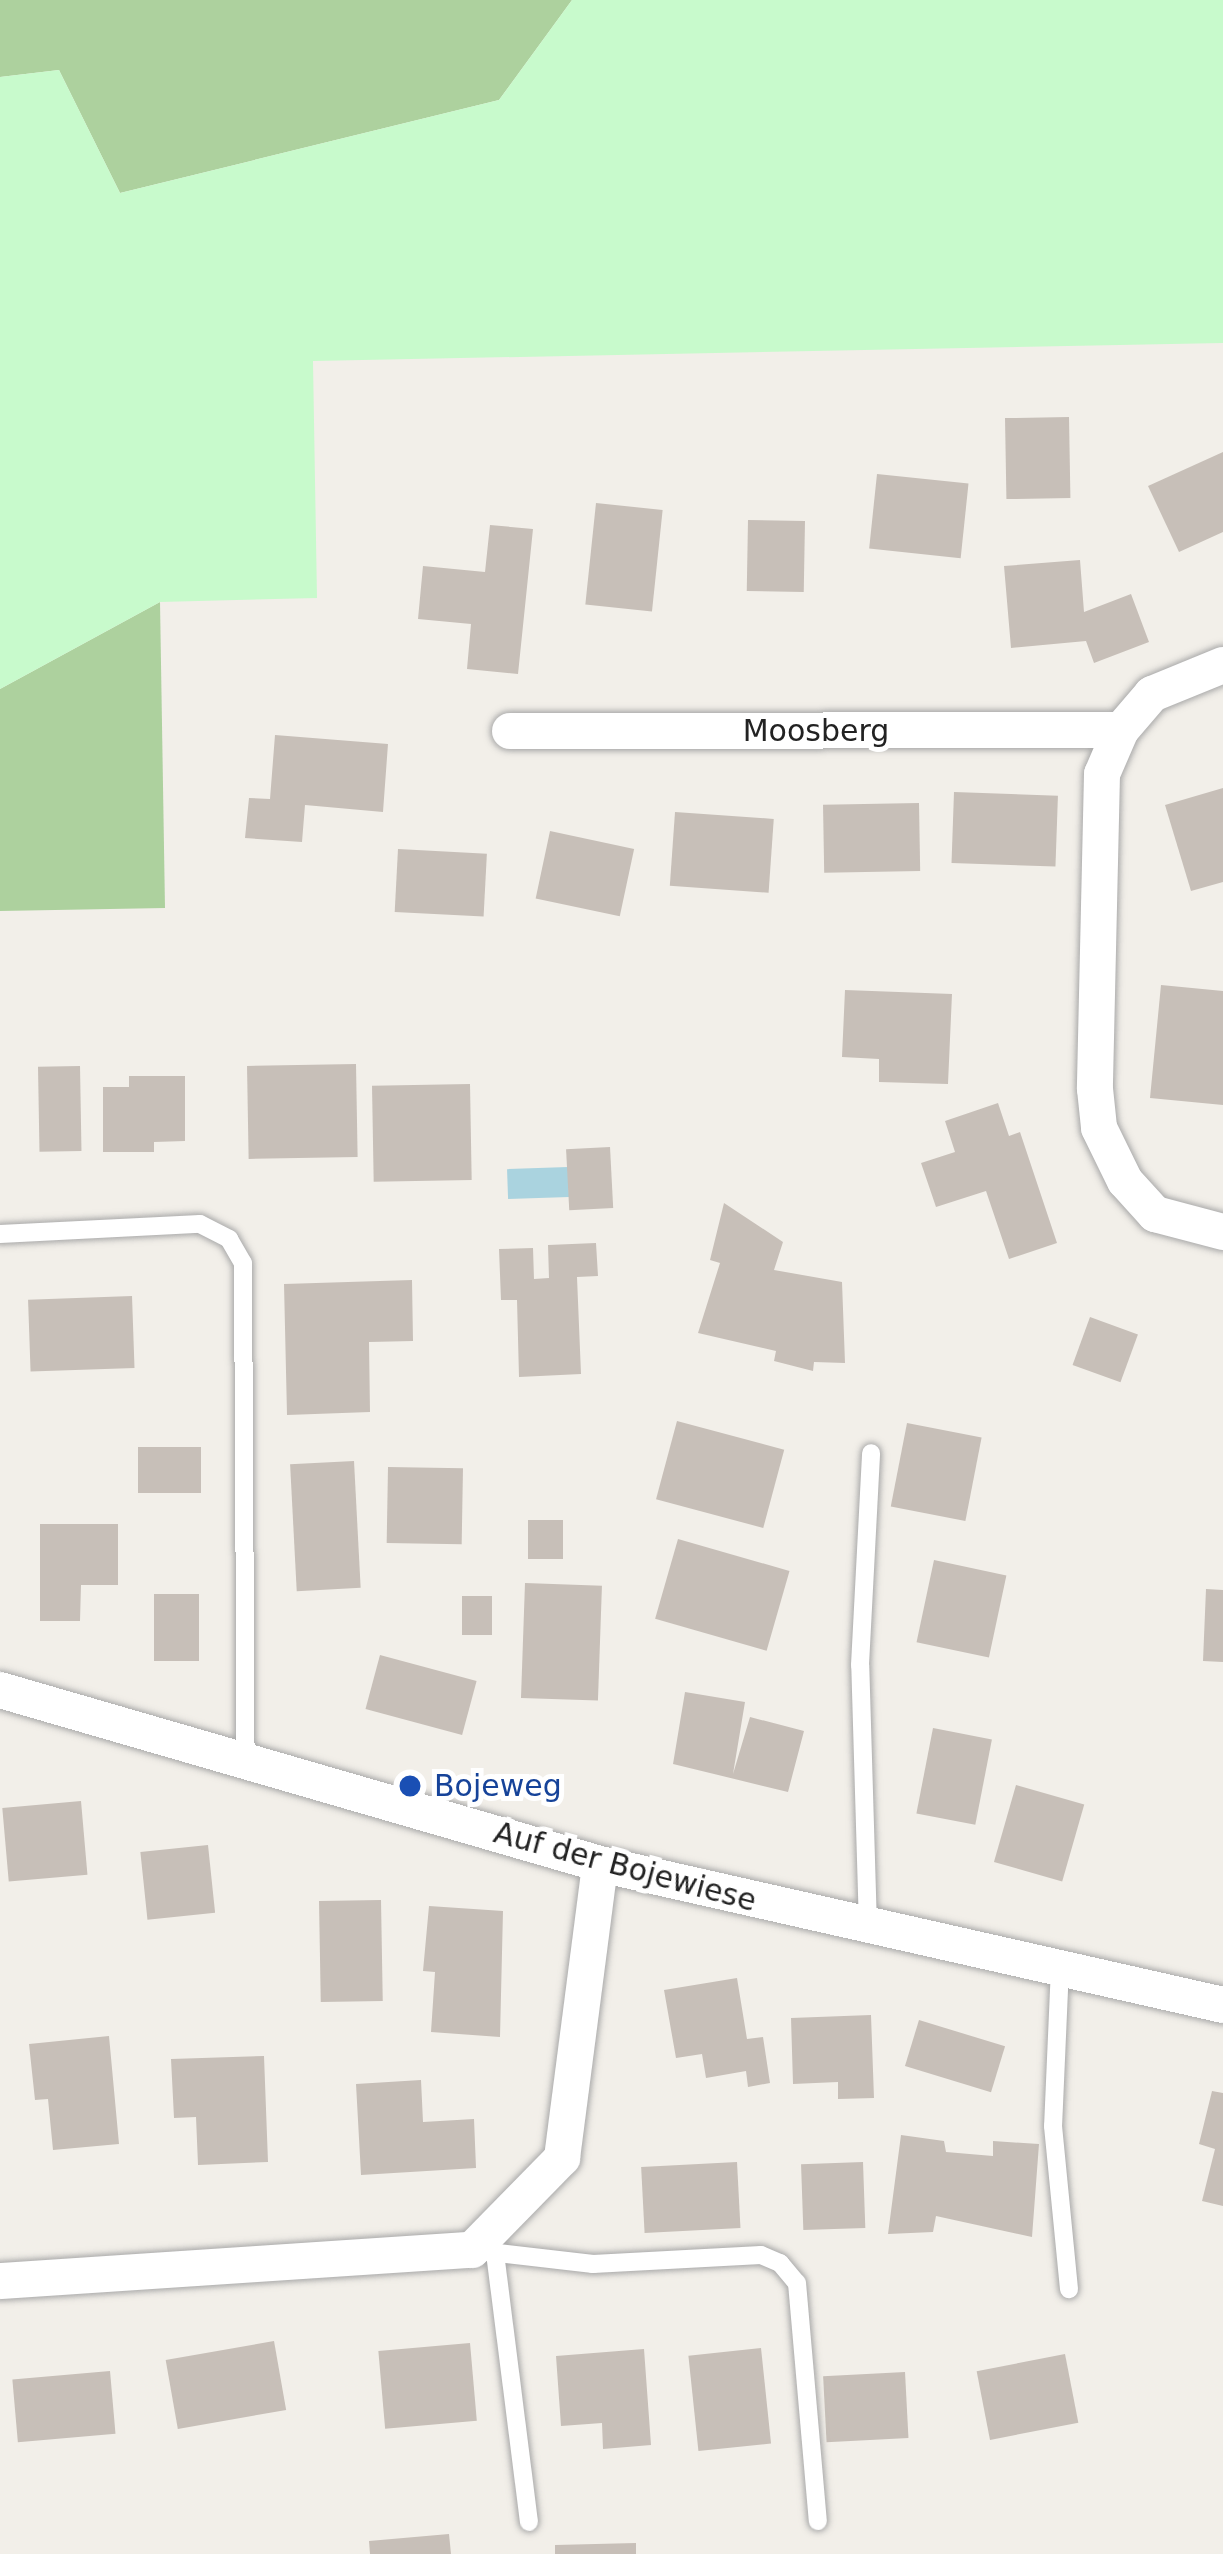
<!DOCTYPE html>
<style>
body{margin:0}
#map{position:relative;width:1223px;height:2554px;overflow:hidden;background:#f2efe9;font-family:"DejaVu Sans",sans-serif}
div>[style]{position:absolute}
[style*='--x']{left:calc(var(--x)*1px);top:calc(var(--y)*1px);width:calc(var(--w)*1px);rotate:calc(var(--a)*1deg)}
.forest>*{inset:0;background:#add19e}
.park>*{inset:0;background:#c8facc}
.water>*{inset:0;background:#aad3df;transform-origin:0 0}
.building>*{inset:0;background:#c7bfb8;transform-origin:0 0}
.roads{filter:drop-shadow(0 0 3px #a9a9a9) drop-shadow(0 0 3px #a9a9a9)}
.service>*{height:18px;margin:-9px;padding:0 9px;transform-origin:9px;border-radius:9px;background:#fff}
.minor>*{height:36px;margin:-18px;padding:0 18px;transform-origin:18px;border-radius:18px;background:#fff}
.dots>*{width:33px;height:33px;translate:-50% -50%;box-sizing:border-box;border:6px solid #fff;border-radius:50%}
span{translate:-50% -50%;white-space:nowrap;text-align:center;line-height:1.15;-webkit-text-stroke:10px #fff;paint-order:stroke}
.street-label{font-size:30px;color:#222}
.transit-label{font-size:30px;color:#164399}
.left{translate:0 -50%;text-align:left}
</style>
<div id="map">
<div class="forest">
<div style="clip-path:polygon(0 0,572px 0,499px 100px,120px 193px,59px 70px,0 77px)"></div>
<div style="clip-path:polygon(160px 602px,165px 908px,0 911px,0 689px)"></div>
</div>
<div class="park">
<div style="clip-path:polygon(572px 0,1223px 0,1223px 343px,313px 361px,317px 598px,160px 602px,0 689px,0 77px,59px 70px,120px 193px,499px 100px)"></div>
</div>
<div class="water">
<div style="left:568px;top:1167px;width:30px;height:61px;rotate:88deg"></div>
</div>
<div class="building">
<div style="left:1069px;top:417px;width:81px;height:64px;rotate:89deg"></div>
<div style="clip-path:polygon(1223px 452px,1223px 532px,1179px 552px,1148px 486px)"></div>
<div style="left:877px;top:474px;width:92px;height:75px;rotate:6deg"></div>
<div style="left:596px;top:503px;width:67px;height:102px;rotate:6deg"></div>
<div style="left:748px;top:520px;width:57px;height:71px;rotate:1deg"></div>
<div style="clip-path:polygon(490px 525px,533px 529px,518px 674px,467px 669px,471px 624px,418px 619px,423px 566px,485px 572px)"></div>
<div style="clip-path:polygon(1080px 560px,1084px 612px,1131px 594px,1149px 642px,1094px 663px,1086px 641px,1011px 648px,1004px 566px)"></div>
<div style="clip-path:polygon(275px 735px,388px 744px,383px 812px,305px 805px,302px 842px,245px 838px,249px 798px,270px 799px)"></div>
<div style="clip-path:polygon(1223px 788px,1223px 882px,1191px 891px,1165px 805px)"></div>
<div style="left:954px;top:792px;width:104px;height:71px;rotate:2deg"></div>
<div style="left:919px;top:803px;width:68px;height:96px;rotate:89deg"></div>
<div style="left:675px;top:812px;width:99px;height:74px;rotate:4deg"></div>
<div style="left:550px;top:831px;width:86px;height:69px;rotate:12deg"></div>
<div style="left:398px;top:849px;width:89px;height:63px;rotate:3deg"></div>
<div style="clip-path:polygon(1161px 985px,1223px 991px,1223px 1105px,1150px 1098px)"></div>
<div style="clip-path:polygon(845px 990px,952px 994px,948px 1084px,879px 1082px,879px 1059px,842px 1057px)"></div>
<div style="left:356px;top:1064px;width:93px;height:109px;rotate:89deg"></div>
<div style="left:80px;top:1066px;width:85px;height:42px;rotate:89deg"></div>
<div style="clip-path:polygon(129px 1076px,185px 1076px,185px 1141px,154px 1142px,154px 1152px,103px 1152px,103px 1087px,129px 1087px)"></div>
<div style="left:470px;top:1084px;width:96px;height:98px;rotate:89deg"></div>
<div style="clip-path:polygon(998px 1103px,1009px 1136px,1020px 1132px,1057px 1243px,1009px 1259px,986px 1191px,936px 1207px,921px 1163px,955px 1152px,945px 1121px)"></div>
<div style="left:610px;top:1147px;width:61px;height:44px;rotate:87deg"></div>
<div style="clip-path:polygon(724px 1203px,783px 1242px,774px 1270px,842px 1282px,845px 1363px,814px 1362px,813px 1371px,774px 1361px,776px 1351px,698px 1333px,720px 1263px,710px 1260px)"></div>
<div style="clip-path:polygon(596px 1243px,598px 1276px,577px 1277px,581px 1374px,519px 1377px,517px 1300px,501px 1300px,499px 1249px,533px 1248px,534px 1279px,549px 1278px,548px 1245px)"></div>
<div style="clip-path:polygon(412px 1280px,413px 1341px,369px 1342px,370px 1412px,287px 1415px,284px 1284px)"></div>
<div style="left:132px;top:1296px;width:72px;height:104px;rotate:88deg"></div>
<div style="left:1090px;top:1317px;width:51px;height:51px;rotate:20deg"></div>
<div style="left:677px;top:1421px;width:111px;height:81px;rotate:15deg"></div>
<div style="left:907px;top:1423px;width:76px;height:85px;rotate:11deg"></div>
<div style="left:138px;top:1447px;width:63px;height:46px"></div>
<div style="left:354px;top:1461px;width:127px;height:64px;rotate:87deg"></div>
<div style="left:388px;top:1467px;width:75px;height:76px;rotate:1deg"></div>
<div style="left:528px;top:1520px;width:35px;height:39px"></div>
<div style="clip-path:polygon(40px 1524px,118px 1524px,118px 1585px,81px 1585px,80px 1621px,40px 1621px)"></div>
<div style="left:678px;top:1539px;width:116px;height:83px;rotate:16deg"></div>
<div style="left:934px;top:1560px;width:74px;height:84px;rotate:12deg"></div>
<div style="left:525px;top:1583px;width:77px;height:115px;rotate:2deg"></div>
<div style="clip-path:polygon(1206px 1589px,1223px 1590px,1223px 1662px,1203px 1661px)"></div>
<div style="left:154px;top:1594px;width:45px;height:67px"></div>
<div style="left:462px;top:1596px;width:30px;height:39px"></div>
<div style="left:380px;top:1655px;width:100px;height:56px;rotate:15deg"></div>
<div style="clip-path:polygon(685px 1692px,745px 1702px,733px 1774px,750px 1717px,804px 1731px,788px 1792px,673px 1764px)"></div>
<div style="left:933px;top:1728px;width:60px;height:87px;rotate:11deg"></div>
<div style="left:1016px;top:1785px;width:71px;height:80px;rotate:16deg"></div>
<div style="left:81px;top:1801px;width:74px;height:79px;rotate:85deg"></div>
<div style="left:208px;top:1845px;width:68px;height:68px;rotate:84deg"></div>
<div style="left:381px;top:1900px;width:101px;height:62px;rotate:89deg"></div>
<div style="clip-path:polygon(429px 1906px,503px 1911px,500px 2037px,431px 2032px,435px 1972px,423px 1971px)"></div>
<div style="clip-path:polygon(737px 1978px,747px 2039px,763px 2037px,770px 2083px,748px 2087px,746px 2071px,706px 2078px,702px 2054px,676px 2058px,664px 1990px)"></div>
<div style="clip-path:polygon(871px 2015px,874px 2098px,838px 2099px,838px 2082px,793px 2084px,791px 2018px)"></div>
<div style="left:919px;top:2020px;width:90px;height:48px;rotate:17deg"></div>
<div style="clip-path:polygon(109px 2036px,119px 2144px,53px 2150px,48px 2099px,35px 2100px,29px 2044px)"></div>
<div style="clip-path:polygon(264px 2056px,268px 2162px,198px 2165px,196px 2117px,174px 2118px,171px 2059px)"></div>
<div style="clip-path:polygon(421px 2080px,423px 2122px,474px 2119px,476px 2168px,361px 2175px,356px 2084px)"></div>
<div style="clip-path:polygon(1212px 2091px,1223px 2093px,1223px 2206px,1202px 2201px,1215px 2149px,1199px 2144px)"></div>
<div style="clip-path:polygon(901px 2135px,944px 2141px,946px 2152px,993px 2156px,993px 2141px,1039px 2144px,1032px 2237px,936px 2216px,933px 2232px,888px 2234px)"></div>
<div style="left:737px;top:2162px;width:66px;height:96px;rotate:87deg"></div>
<div style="left:863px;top:2162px;width:66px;height:62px;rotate:88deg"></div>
<div style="left:274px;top:2341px;width:70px;height:110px;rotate:80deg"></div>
<div style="left:470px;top:2343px;width:78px;height:92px;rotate:85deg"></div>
<div style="left:761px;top:2348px;width:96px;height:73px;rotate:84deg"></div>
<div style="clip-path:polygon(644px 2349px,651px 2445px,603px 2449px,602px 2423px,561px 2426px,556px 2356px)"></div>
<div style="left:1065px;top:2354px;width:70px;height:90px;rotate:79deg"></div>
<div style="left:110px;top:2371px;width:63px;height:98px;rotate:85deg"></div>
<div style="left:905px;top:2372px;width:66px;height:82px;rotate:87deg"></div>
<div style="clip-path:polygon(449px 2534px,451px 2554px,370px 2554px,369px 2541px)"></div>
<div style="clip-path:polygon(636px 2543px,636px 2554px,555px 2554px,555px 2545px)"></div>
</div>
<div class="roads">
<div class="service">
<div style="--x:0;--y:1234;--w:200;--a:-2.9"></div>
<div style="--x:200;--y:1224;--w:33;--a:27"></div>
<div style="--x:229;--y:1239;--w:28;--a:60"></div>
<div style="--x:243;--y:1263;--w:498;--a:89.7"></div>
<div style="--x:868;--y:1927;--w:262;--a:-91.7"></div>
<div style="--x:860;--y:1665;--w:212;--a:-87"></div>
<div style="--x:1060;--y:1967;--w:159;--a:92.5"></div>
<div style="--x:1053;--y:2126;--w:164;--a:84.4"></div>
<div style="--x:472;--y:2250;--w:122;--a:6.6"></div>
<div style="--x:593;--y:2264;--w:168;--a:-3.1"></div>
<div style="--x:761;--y:2255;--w:21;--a:23"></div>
<div style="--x:780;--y:2263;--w:26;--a:50"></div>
<div style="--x:797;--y:2283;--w:239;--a:85"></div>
<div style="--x:495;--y:2253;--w:271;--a:82.8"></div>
</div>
<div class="minor">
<div style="--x:1223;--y:665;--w:77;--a:157.8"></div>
<div style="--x:1152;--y:694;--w:48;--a:130.7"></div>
<div style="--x:1121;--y:730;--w:48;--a:113.4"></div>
<div style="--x:1102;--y:774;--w:315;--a:91.3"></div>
<div style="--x:1095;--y:1089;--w:39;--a:84"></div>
<div style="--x:1099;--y:1128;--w:59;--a:63.9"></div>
<div style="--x:1125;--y:1181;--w:45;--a:47.7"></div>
<div style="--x:1155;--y:1214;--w:70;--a:14.8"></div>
<div style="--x:510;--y:731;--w:611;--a:-0.09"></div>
<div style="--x:0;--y:1690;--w:625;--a:16.17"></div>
<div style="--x:600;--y:1864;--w:639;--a:12.75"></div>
<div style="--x:0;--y:2281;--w:473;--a:-3.8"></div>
<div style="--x:472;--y:2250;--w:129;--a:-45.6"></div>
<div style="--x:562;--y:2158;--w:296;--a:-82.6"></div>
</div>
</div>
<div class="dots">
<div style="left:410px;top:1786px;background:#1a4fb4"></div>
</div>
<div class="street-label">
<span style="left:816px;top:731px">Moosberg</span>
<span style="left:625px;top:1867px;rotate:15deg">Auf der Bojewiese</span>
</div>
<div class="transit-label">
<span class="left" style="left:434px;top:1786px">Bojeweg</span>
</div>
</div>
